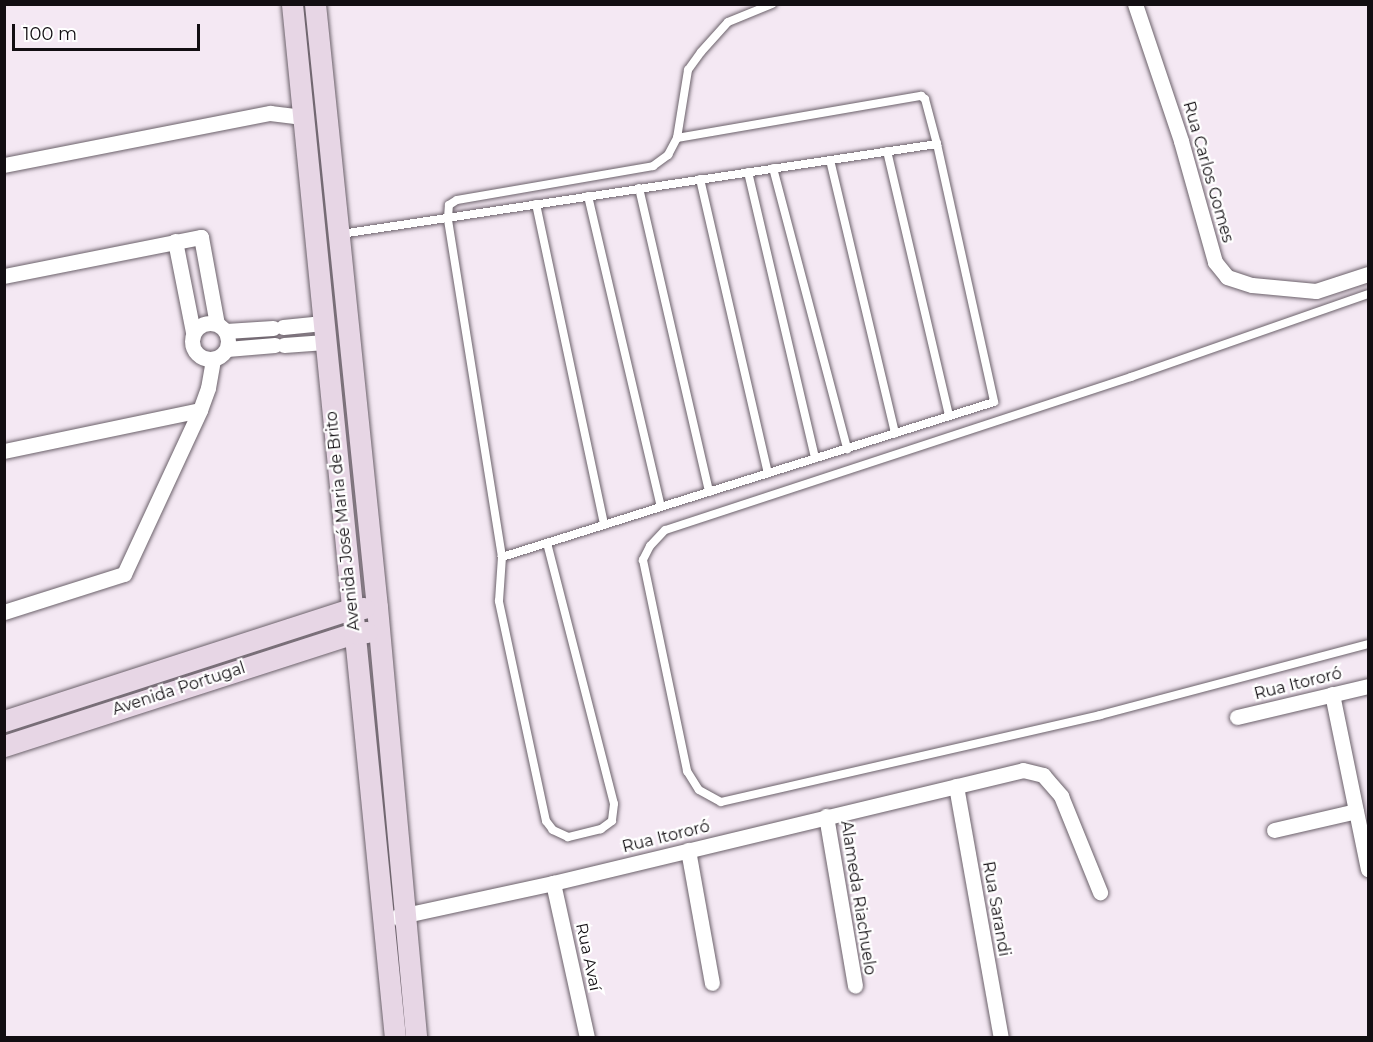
<!DOCTYPE html>
<meta charset="utf-8">
<style>
body{margin:0}
#map{position:relative;width:1373px;height:1042px;overflow:hidden;background:#f4e8f3;font-family:Montserrat,sans-serif}
div>[style]{position:absolute}
[style*='--x']{left:calc(var(--x)*1px);top:calc(var(--y)*1px);width:calc(var(--w)*1px);rotate:calc(var(--a)*1deg)}
.roads{filter:drop-shadow(0 0 2px #6b616a) drop-shadow(0 0 2px #6b616a)}
.lane>*{height:8px;margin:-4px;padding:0 4px;transform-origin:4px;border-radius:4px;background:#fff}
.street>*{height:15px;margin:-7.5px;padding:0 7.5px;transform-origin:7.5px;border-radius:7.5px;background:#fff}
.street>.ring{margin:-7.5px;padding:0;box-sizing:content-box;background:none;border:15px solid #fff;border-radius:50%}
.secondary>*{height:21px;margin:-10.5px;padding:0 10.5px;transform-origin:10.5px;border-radius:10.5px;background:#e7d6e5}
span{translate:-50% -50%;white-space:nowrap;text-align:center;line-height:1.15;-webkit-text-stroke:4.5px #fff;paint-order:stroke}
.street-label{font-size:16px;color:#120e12}
.frame{position:absolute;inset:0;border:6px solid #120e12;pointer-events:none}
.scale{position:absolute;left:12px;top:24px;width:188px;height:27px;box-sizing:border-box;border:3px solid #120e12;border-top:0;padding-left:8px;font-size:18px;line-height:21px;white-space:nowrap;color:#120e12;-webkit-text-stroke:4px #fff;paint-order:stroke}
</style>
<div id="map">
<div class="roads">
<div class="lane">
<div style="--x:677;--y:138;--w:248;--a:-9.8"></div>
<div style="--x:921;--y:96;--w:5;--a:37"></div>
<div style="--x:925;--y:99;--w:47;--a:75.1"></div>
<div style="--x:887;--y:151;--w:272;--a:76.8"></div>
<div style="--x:830;--y:160;--w:281;--a:76.6"></div>
<div style="--x:773;--y:168;--w:291;--a:75.2"></div>
<div style="--x:748;--y:172;--w:294;--a:76.8"></div>
<div style="--x:700;--y:179;--w:302;--a:77"></div>
<div style="--x:639;--y:188;--w:312;--a:77"></div>
<div style="--x:588;--y:196;--w:319;--a:76.8"></div>
<div style="--x:536;--y:204;--w:328;--a:78"></div>
<div style="--x:341;--y:234;--w:603;--a:-8.59"></div>
<div style="--x:937;--y:144;--w:264;--a:77.5"></div>
<div style="--x:994;--y:402;--w:516;--a:162.51"></div>
<div style="--x:1368;--y:294;--w:251;--a:160.7"></div>
<div style="--x:1131;--y:377;--w:490;--a:161.8"></div>
<div style="--x:665;--y:530;--w:22;--a:133"></div>
<div style="--x:650;--y:546;--w:16;--a:117"></div>
<div style="--x:643;--y:560;--w:216;--a:78.2"></div>
<div style="--x:687;--y:771;--w:22;--a:58"></div>
<div style="--x:699;--y:790;--w:25;--a:29"></div>
<div style="--x:721;--y:802;--w:389;--a:-12.9"></div>
<div style="--x:1100;--y:715;--w:277;--a:-14.8"></div>
<div style="--x:547;--y:543;--w:269;--a:75.6"></div>
<div style="--x:614;--y:804;--w:17;--a:97"></div>
<div style="--x:612;--y:821;--w:14;--a:144"></div>
<div style="--x:601;--y:829;--w:34;--a:166"></div>
<div style="--x:568;--y:837;--w:17;--a:-155"></div>
<div style="--x:553;--y:830;--w:11;--a:-128"></div>
<div style="--x:546;--y:821;--w:225;--a:-102.1"></div>
<div style="--x:499;--y:601;--w:44;--a:-86.1"></div>
<div style="--x:502;--y:557;--w:343;--a:-99.1"></div>
<div style="--x:448;--y:218;--w:13;--a:-86"></div>
<div style="--x:449;--y:205;--w:9;--a:-32"></div>
<div style="--x:457;--y:200;--w:199;--a:-9.8"></div>
<div style="--x:653;--y:166;--w:19;--a:-36"></div>
<div style="--x:668;--y:155;--w:19;--a:-62"></div>
<div style="--x:677;--y:138;--w:69;--a:-80.8"></div>
<div style="--x:688;--y:70;--w:22;--a:-54"></div>
<div style="--x:701;--y:52;--w:40;--a:-48"></div>
<div style="--x:728;--y:22;--w:48;--a:-22.2"></div>
</div>
<div class="street">
<div style="--x:1135;--y:4;--w:145;--a:71.4"></div>
<div style="--x:1181;--y:141;--w:126;--a:74.3"></div>
<div style="--x:1215;--y:262;--w:19;--a:51"></div>
<div style="--x:1227;--y:277;--w:26;--a:18"></div>
<div style="--x:1252;--y:285;--w:64;--a:5.4"></div>
<div style="--x:1316;--y:291;--w:55;--a:-18.1"></div>
<div style="--x:4;--y:165;--w:271;--a:-11.1"></div>
<div style="--x:270;--y:113;--w:33;--a:7"></div>
<div style="--x:175;--y:241;--w:93;--a:78.8"></div>
<div style="--x:4;--y:276;--w:201;--a:-11.2"></div>
<div style="--x:201;--y:237;--w:88;--a:79.6"></div>
<div class="ring" style="left:192px;top:323px;width:21px;height:21px"></div>
<div style="--x:283;--y:327;--w:40;--a:-5.7"></div>
<div style="--x:226;--y:331;--w:47;--a:-3.7"></div>
<div style="--x:284;--y:345;--w:41;--a:-4.2"></div>
<div style="--x:227;--y:349;--w:48;--a:-4.8"></div>
<div style="--x:4;--y:451;--w:200;--a:-11.8"></div>
<div style="--x:4;--y:612;--w:126;--a:-17.6"></div>
<div style="--x:124;--y:574;--w:181;--a:-65.1"></div>
<div style="--x:200;--y:410;--w:23;--a:-70"></div>
<div style="--x:208;--y:388;--w:29;--a:-80"></div>
<div style="--x:1332;--y:694;--w:179;--a:78.4"></div>
<div style="--x:1237;--y:717;--w:135;--a:-13.3"></div>
<div style="--x:956;--y:786;--w:256;--a:79.9"></div>
<div style="--x:826;--y:816;--w:172;--a:80.3"></div>
<div style="--x:1274;--y:830;--w:84;--a:-13"></div>
<div style="--x:688;--y:850;--w:135;--a:79.8"></div>
<div style="--x:553;--y:883;--w:159;--a:77.6"></div>
<div style="--x:396;--y:917;--w:161;--a:-12.2"></div>
<div style="--x:553;--y:883;--w:483;--a:-13.5"></div>
<div style="--x:1023;--y:770;--w:21;--a:14"></div>
<div style="--x:1043;--y:775;--w:28;--a:49"></div>
<div style="--x:1061;--y:796;--w:104;--a:67.9"></div>
</div>
<div class="secondary">
<div style="--x:292;--y:4;--w:1039;--a:84.31"></div>
<div style="--x:315;--y:4;--w:606;--a:84.13"></div>
<div style="--x:377;--y:607;--w:433;--a:84.8"></div>
<div style="--x:4;--y:721;--w:365;--a:-17.9"></div>
<div style="--x:351;--y:609;--w:13;--a:-4"></div>
<div style="--x:4;--y:746;--w:368;--a:-17.9"></div>
<div style="--x:354;--y:633;--w:13;--a:-4"></div>
</div>
</div>
<div class="street-label">
<span style="left:1208px;top:172px;rotate:74deg">Rua Carlos Gomes</span>
<span style="left:343px;top:521px;rotate:-96deg">Avenida José Maria de Brito</span>
<span style="left:1298px;top:684px;rotate:-14deg">Rua Itororó</span>
<span style="left:179px;top:689px;rotate:-18deg">Avenida Portugal</span>
<span style="left:666px;top:837px;rotate:-14deg">Rua Itororó</span>
<span style="left:858px;top:898px;rotate:81deg">Alameda Riachuelo</span>
<span style="left:996px;top:909px;rotate:80deg">Rua Sarandi</span>
<span style="left:588px;top:957px;rotate:78deg">Rua Avaí</span>
</div>
<div class="frame"></div>
<div class="scale">100 m</div>
</div>
